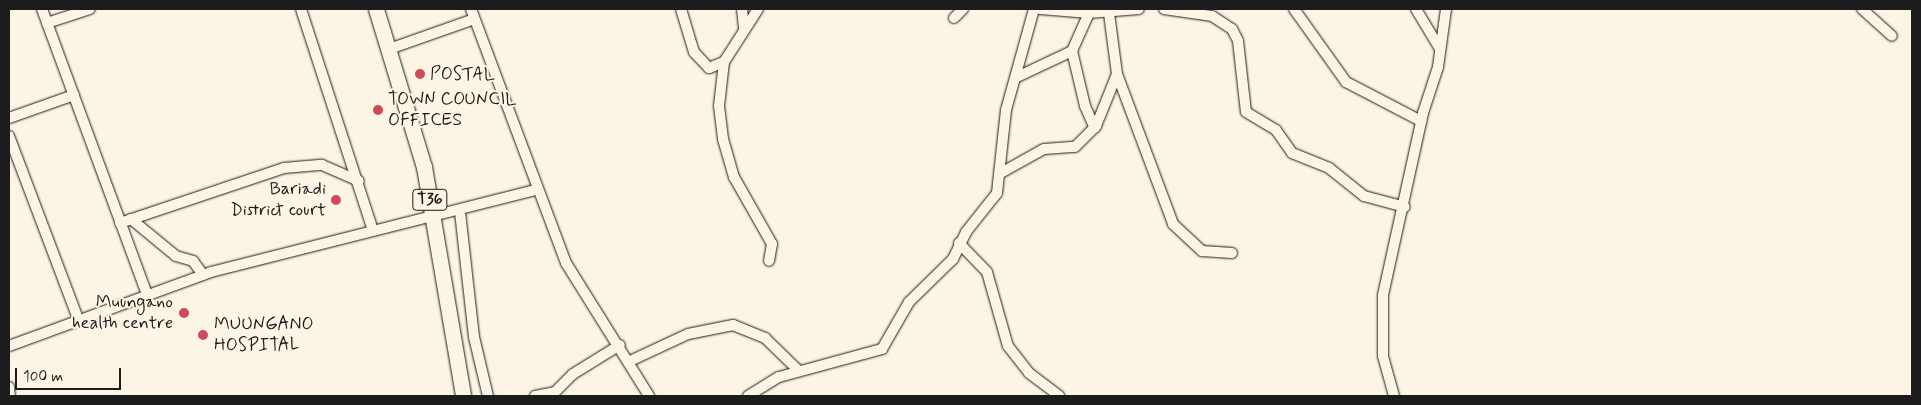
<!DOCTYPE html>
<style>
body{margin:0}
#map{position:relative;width:1921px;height:405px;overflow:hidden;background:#fcf5e5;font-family:Mynerve,sans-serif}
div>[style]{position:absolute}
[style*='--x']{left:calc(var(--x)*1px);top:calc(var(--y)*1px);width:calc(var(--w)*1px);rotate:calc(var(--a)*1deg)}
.roads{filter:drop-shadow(0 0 1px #1c1c1c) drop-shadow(0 0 1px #1c1c1c)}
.minor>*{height:10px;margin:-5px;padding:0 5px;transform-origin:5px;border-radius:5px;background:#fcf5e5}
.highway>*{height:15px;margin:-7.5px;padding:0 7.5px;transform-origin:7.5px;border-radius:7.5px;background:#fcf5e5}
.dots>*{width:14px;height:14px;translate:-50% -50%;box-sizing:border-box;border:2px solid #fcf5e5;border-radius:50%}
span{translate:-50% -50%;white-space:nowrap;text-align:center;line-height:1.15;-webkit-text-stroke:4px #fcf5e5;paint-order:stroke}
.shield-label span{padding:1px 4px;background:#fcf5e5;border:1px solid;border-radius:4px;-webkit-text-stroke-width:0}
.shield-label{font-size:16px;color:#1c1c1c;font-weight:700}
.poi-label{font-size:18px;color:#1c1c1c}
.left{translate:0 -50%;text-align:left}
.right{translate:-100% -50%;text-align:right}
.frame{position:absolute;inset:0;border:10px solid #1c1c1c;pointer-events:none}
.scale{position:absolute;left:15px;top:368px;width:106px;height:22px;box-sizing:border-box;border:2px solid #1c1c1c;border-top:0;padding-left:6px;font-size:15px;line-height:18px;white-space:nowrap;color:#1c1c1c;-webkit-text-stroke:4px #fcf5e5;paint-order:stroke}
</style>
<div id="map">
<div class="roads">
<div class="minor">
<div style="--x:42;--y:9;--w:305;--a:69.8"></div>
<div style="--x:301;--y:9;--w:232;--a:72"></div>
<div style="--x:471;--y:9;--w:271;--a:69.5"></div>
<div style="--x:566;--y:263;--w:157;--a:58"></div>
<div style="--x:681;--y:9;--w:45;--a:73.2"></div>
<div style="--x:694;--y:52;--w:22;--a:47"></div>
<div style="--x:709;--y:68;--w:16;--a:-22"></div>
<div style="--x:724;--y:62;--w:63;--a:-57.3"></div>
<div style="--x:742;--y:9;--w:18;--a:84"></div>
<div style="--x:1040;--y:9;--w:49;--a:4.7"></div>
<div style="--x:1089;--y:13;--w:50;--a:-4.6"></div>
<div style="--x:1164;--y:9;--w:49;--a:8.3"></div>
<div style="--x:1212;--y:16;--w:24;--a:33"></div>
<div style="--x:1232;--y:29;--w:13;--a:63"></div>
<div style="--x:1238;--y:41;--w:71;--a:83.6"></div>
<div style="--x:1246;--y:112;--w:35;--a:31"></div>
<div style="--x:1276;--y:130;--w:28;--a:55"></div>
<div style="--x:1292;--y:153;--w:40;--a:22"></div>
<div style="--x:1329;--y:168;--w:45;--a:38.7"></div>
<div style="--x:1364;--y:196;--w:42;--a:15"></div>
<div style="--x:1294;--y:9;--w:90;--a:54.5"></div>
<div style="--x:1346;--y:82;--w:85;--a:27.5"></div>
<div style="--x:1416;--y:9;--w:47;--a:59"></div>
<div style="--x:1862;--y:9;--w:40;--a:42"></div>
<div style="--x:954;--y:18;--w:13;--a:-45"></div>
<div style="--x:47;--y:23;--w:45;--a:-18"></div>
<div style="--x:389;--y:49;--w:90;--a:-19.4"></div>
<div style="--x:1072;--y:51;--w:57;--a:76.7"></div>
<div style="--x:1085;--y:106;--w:24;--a:66"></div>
<div style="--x:724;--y:62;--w:44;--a:96.5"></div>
<div style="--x:719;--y:106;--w:33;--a:83"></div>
<div style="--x:723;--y:139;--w:40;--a:74"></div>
<div style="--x:734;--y:177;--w:77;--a:60.4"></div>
<div style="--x:772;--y:244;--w:17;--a:100"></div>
<div style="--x:1117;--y:74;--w:160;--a:69.5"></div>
<div style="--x:1173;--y:224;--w:40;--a:43"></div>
<div style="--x:1202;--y:251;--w:30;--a:4"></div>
<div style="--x:1017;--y:77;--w:61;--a:-25.3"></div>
<div style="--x:1072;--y:51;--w:42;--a:-65.9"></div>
<div style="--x:9;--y:118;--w:69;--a:-19.5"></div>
<div style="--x:9;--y:136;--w:198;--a:69.3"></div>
<div style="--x:999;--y:174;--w:51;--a:-29.1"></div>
<div style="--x:1044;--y:149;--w:31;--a:-4"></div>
<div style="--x:1075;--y:147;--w:30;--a:-45"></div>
<div style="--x:1096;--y:126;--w:56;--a:-68"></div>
<div style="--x:1117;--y:74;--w:62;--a:-97.5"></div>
<div style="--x:460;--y:212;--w:126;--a:83.6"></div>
<div style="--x:474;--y:337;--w:61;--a:76.7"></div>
<div style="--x:131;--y:219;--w:58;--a:39.4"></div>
<div style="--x:176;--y:256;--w:18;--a:16"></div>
<div style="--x:193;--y:261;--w:17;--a:54"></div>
<div style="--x:120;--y:223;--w:173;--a:-18.5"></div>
<div style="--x:284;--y:168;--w:38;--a:-5"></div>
<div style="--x:322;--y:165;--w:40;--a:23.4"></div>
<div style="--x:959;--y:243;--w:40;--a:46"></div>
<div style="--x:987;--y:272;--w:77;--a:74.2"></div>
<div style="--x:1008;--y:346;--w:34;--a:52"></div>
<div style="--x:1029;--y:373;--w:38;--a:37"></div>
<div style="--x:9;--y:346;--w:215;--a:-20.1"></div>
<div style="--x:211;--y:272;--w:335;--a:-14.2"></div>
<div style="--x:630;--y:361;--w:64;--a:-25"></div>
<div style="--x:688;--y:334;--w:46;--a:-11.3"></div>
<div style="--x:733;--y:325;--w:35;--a:22"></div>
<div style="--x:765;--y:338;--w:46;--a:44.1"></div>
<div style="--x:9;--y:387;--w:9;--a:84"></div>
<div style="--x:535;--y:396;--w:20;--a:-11"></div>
<div style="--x:555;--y:392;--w:25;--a:-45"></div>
<div style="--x:573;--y:374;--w:55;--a:-31.7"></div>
<div style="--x:748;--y:396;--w:36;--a:-32"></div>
<div style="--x:779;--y:377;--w:107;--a:-15.2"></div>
<div style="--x:882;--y:349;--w:54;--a:-60.1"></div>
<div style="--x:909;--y:302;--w:62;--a:-44.3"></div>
<div style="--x:953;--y:259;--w:30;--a:-64"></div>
<div style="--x:966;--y:232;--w:50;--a:-51.5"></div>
<div style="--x:997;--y:193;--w:83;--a:-83.8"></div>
<div style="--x:1006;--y:110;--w:105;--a:-74.5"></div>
<div style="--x:1394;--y:396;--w:41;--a:-105.4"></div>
<div style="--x:1383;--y:356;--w:61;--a:-90"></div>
<div style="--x:1383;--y:295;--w:186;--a:-77.6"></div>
<div style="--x:1423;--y:113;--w:48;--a:-71.9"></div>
<div style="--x:1438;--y:67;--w:59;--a:-82.1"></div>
</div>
<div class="highway">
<div style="--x:376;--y:9;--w:165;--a:73.1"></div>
<div style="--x:424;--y:167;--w:232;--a:80.3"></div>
</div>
</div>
<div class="dots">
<div style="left:420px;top:74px;background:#d1495b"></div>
<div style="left:378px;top:110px;background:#d1495b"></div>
<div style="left:336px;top:200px;background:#d1495b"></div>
<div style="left:184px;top:313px;background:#d1495b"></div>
<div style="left:203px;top:335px;background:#d1495b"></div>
</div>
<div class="shield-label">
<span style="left:430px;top:200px">T36</span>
</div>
<div class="poi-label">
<span class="left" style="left:430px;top:74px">POSTAL</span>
<span class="left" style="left:388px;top:110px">TOWN COUNCIL<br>OFFICES</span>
<span class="right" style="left:326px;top:200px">Bariadi<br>District court</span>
<span class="right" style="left:173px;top:313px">Muungano<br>health centre</span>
<span class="left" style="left:214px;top:335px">MUUNGANO<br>HOSPITAL</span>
</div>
<div class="frame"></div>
<div class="scale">100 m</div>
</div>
